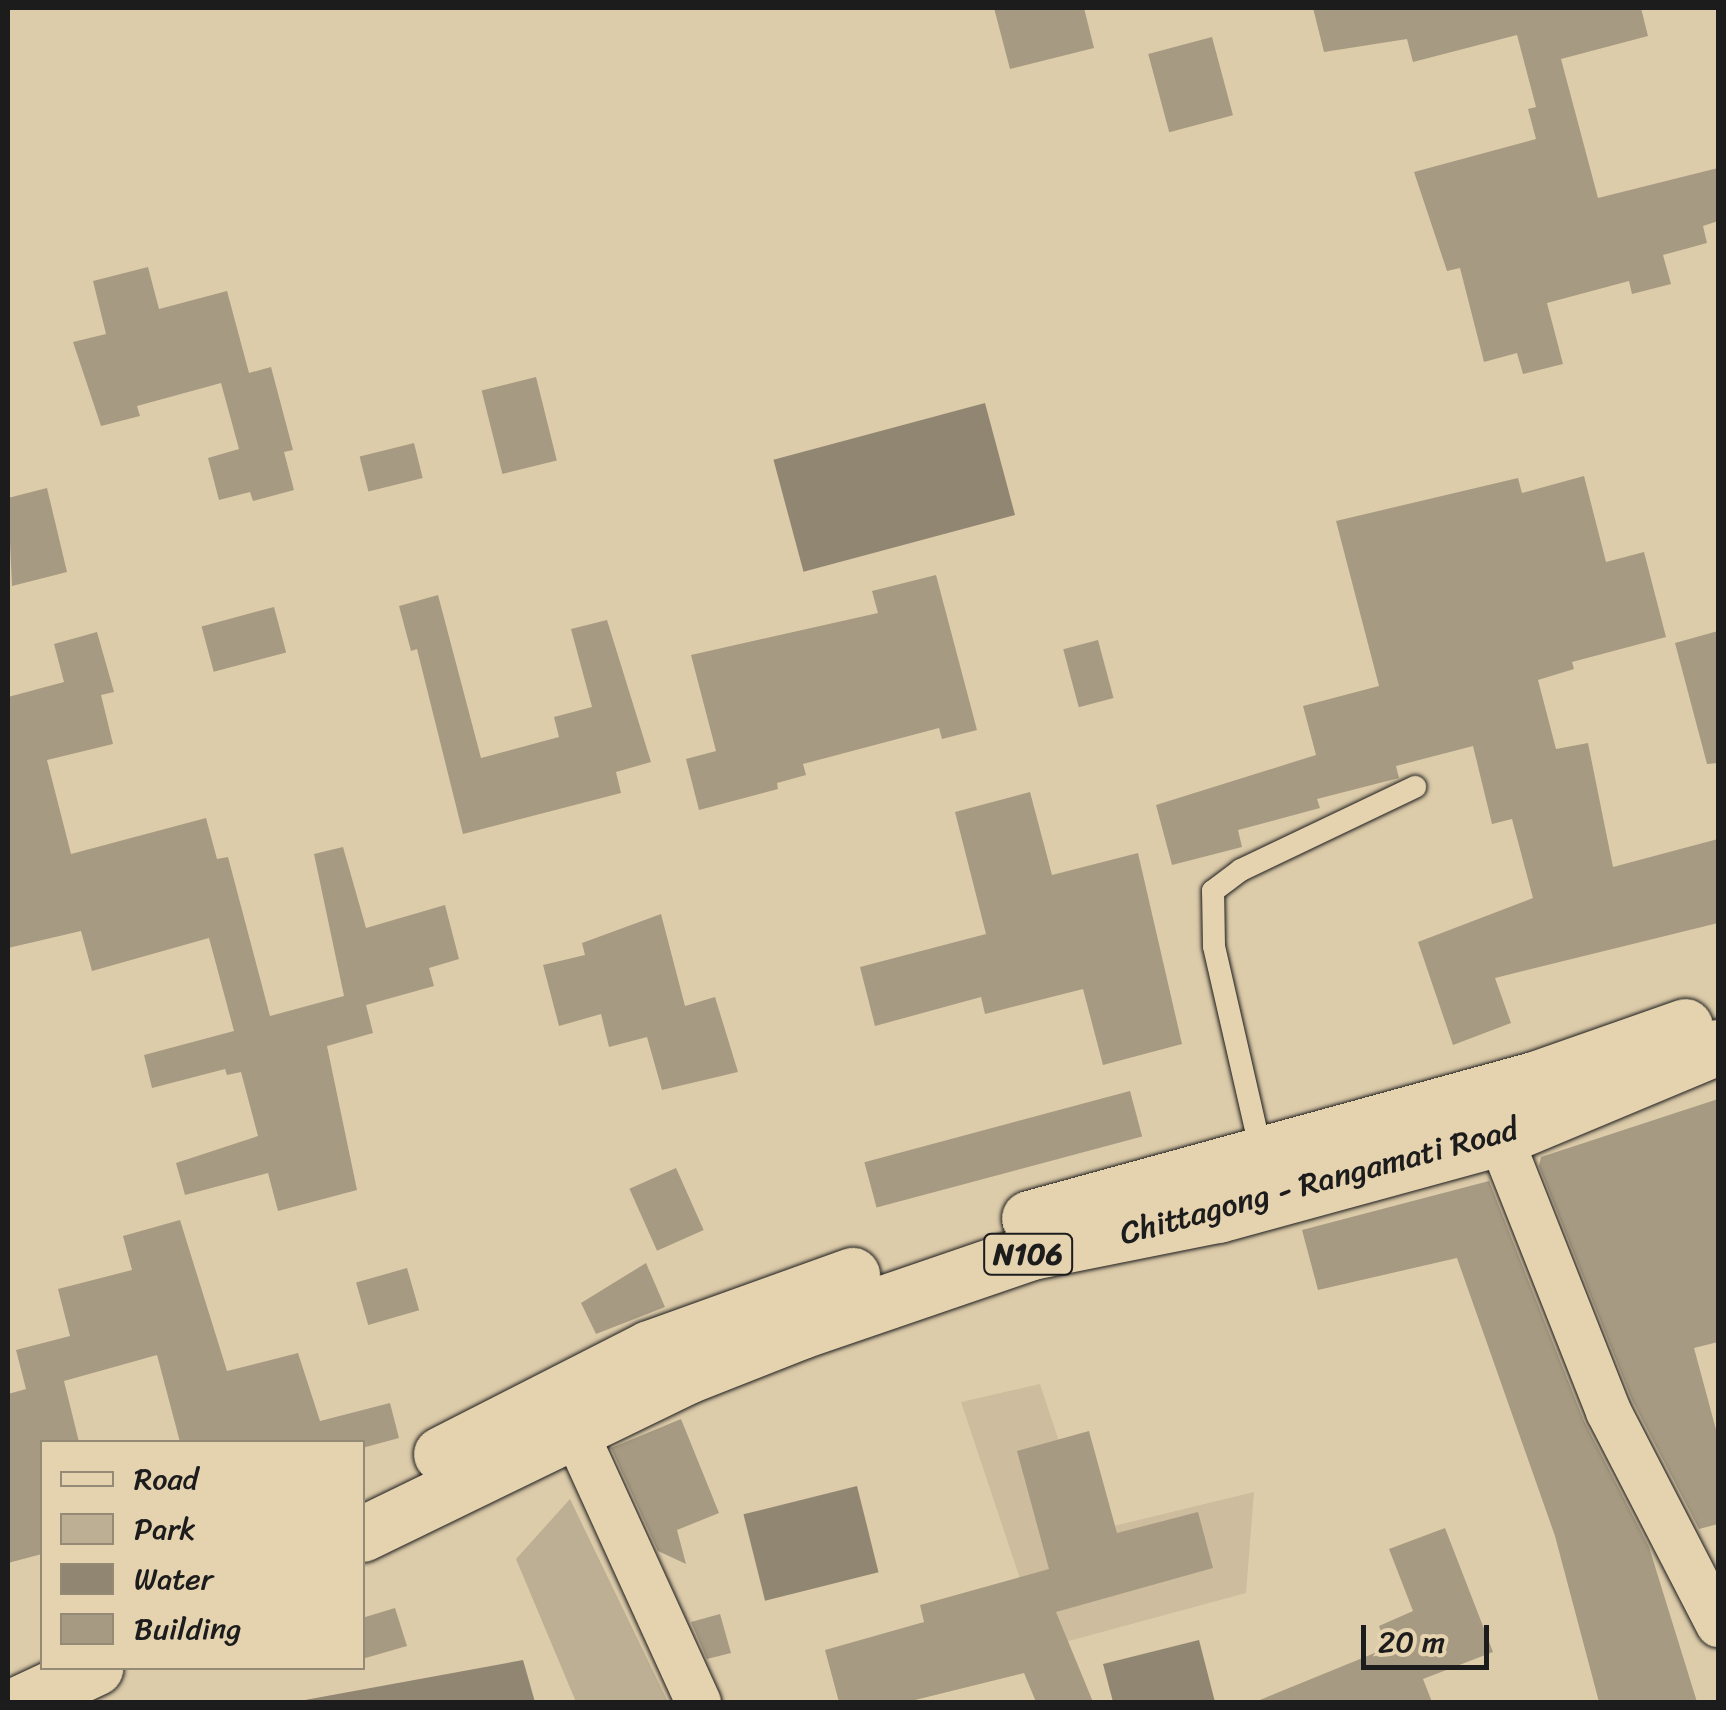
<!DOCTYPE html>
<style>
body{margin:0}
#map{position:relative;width:1726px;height:1710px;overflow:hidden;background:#dca;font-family:Sriracha,sans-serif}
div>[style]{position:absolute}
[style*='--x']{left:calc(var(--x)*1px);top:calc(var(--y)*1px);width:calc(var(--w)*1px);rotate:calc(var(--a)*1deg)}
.built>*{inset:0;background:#cdbd9e}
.green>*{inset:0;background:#bdaf93}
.water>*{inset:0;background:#918672;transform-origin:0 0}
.building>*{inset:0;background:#a79a82;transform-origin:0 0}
.roads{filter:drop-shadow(0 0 2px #1c1c1c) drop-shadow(0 0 2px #1c1c1c)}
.lane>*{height:22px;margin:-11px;padding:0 11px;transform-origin:11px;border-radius:11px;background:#e5d3b0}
.street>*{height:45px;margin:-22.5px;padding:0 22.5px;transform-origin:22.5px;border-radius:22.5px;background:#e5d3b0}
.highway>*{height:55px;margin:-27.5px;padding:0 27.5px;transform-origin:27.5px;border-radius:27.5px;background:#e5d3b0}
span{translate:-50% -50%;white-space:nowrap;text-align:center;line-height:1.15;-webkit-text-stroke:8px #e5d3b0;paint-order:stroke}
.shield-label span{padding:2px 8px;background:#e5d3b0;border:2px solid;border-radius:8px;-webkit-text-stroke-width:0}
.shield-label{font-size:30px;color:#1c1c1c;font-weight:700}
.street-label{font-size:32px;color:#1c1c1c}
.frame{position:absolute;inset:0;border:10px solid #1c1c1c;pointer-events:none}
.legend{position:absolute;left:40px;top:1440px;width:325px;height:230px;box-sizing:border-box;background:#e5d3b0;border:2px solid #958a75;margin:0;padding:12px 18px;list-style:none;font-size:30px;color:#1c1c1c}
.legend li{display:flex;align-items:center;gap:20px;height:50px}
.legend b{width:50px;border:2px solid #958a75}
.scale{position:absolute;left:1361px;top:1625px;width:128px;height:45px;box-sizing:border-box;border:5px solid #1c1c1c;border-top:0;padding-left:12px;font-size:30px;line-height:35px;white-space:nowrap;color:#1c1c1c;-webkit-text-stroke:8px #e5d3b0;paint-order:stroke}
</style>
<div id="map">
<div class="built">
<div style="clip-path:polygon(1040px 1384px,1089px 1532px,1254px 1492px,1246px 1593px,1043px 1648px,961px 1402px)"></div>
</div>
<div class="green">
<div style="clip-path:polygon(570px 1499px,668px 1702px,576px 1702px,516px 1559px)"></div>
</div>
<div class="water">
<div style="left:985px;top:403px;width:116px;height:219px;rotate:75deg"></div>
<div style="left:857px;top:1486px;width:89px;height:117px;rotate:76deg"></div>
<div style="clip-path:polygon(1199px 1640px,1215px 1702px,1113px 1702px,1103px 1664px)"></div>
<div style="clip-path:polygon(523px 1660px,535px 1702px,294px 1702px)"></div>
</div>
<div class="building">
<div style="clip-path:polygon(994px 8px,1084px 8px,1094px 48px,1010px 69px)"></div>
<div style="clip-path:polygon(1313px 8px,1641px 8px,1648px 36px,1561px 59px,1598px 198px,1718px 168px,1718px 221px,1703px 226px,1707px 243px,1663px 255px,1671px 284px,1632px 294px,1629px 281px,1547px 303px,1563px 364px,1523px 374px,1517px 353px,1484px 362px,1460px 268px,1447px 271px,1414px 172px,1536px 139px,1528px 109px,1536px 107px,1517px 35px,1413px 62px,1407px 39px,1324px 52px)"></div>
<div style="left:1212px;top:37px;width:81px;height:66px;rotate:75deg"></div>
<div style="clip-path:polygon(148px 267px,159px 309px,227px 291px,249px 373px,271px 367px,293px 450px,284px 452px,294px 490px,253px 501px,250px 492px,219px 500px,208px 458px,239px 449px,221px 383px,137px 406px,140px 416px,101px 426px,73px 342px,106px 334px,93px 281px)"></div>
<div style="left:536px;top:377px;width:86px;height:56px;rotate:76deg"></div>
<div style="left:414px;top:443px;width:36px;height:56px;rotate:76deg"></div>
<div style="clip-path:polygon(1584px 476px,1606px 562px,1644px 552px,1666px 637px,1572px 662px,1574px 669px,1538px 680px,1556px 749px,1588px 743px,1613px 867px,1718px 839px,1718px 923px,1495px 978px,1511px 1023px,1453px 1045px,1418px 942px,1533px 898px,1512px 819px,1492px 824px,1473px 746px,1396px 766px,1399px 778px,1317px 799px,1320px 808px,1238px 830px,1242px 847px,1172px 865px,1156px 805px,1316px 755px,1303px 706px,1379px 686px,1336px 521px,1518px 478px,1522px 493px)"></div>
<div style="clip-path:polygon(47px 488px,67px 572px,12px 586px,8px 498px)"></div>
<div style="clip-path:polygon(936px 575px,977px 730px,942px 739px,939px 728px,803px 764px,806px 775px,777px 783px,778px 789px,699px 810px,686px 759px,716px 751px,691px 655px,878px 613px,872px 591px)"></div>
<div style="clip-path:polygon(438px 595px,481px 758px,559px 737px,554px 717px,592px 707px,571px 629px,607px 620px,651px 762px,616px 772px,621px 793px,463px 834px,417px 649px,411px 651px,399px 606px)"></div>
<div style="left:274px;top:607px;width:47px;height:75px;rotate:75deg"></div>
<div style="clip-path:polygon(1718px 631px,1718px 763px,1707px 764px,1675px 643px)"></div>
<div style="clip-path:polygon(97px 632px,114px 692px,101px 695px,113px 744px,47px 760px,71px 854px,206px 818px,217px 859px,228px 857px,270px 1016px,344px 996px,314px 854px,343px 847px,366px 928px,445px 905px,459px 959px,429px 968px,434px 986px,366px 1005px,373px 1033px,327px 1046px,357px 1190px,278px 1211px,268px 1173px,185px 1195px,176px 1163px,258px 1136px,241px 1072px,227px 1075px,225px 1069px,152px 1088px,144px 1055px,234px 1031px,209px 938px,92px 971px,81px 931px,8px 948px,8px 697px,64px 682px,54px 644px)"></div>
<div style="left:1098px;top:640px;width:60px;height:36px;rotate:75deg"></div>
<div style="clip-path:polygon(1030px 792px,1052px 875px,1138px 853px,1182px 1044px,1103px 1065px,1083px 989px,985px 1014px,981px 997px,875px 1026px,860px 967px,986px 934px,955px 812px)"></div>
<div style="clip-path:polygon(661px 914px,685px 1006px,715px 997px,738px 1072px,662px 1090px,647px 1037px,609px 1047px,601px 1014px,559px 1026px,543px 965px,585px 955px,582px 943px)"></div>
<div style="left:1130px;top:1091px;width:47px;height:275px;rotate:75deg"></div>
<div style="clip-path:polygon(1718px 1099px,1718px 1342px,1694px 1348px,1718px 1437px,1718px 1524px,1699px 1529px,1632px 1400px,1539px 1166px,1541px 1157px)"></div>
<div style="left:676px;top:1168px;width:68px;height:51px;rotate:66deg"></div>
<div style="clip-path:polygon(1489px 1181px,1584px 1421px,1649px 1547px,1697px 1702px,1599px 1702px,1555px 1536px,1457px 1258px,1318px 1290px,1302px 1230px)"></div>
<div style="clip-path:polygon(180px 1220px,227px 1371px,298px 1353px,320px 1421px,390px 1403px,399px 1438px,362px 1448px,362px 1442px,180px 1442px,157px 1355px,64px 1381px,79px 1442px,42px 1442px,42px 1554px,8px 1563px,8px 1394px,26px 1389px,16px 1350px,70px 1336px,58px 1289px,132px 1270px,123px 1236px)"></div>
<div style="clip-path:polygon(646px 1263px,665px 1307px,596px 1334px,581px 1303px)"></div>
<div style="left:407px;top:1268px;width:44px;height:53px;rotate:74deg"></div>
<div style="clip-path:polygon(681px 1419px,719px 1513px,677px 1530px,686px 1564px,658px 1551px,611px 1448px)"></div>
<div style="clip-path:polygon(1089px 1431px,1117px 1533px,1198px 1512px,1213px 1568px,1056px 1612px,1093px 1702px,1036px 1702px,1024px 1673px,907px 1702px,839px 1702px,825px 1650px,924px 1622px,920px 1605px,1049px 1569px,1017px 1451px)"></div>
<div style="clip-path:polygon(1445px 1528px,1493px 1652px,1423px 1679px,1432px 1702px,1255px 1702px,1387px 1648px,1379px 1626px,1413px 1611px,1389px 1549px)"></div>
<div style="clip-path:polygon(395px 1608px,407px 1646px,362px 1659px,362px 1618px)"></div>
<div style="clip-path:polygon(720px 1614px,731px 1653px,707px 1659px,691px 1622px)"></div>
</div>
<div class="roads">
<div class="lane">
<div style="--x:1262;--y:1156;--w:215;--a:-102.9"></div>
<div style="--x:1214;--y:946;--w:55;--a:-91"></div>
<div style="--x:1213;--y:891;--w:35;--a:-37"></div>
<div style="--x:1241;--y:870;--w:193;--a:-25.5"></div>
</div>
<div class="street">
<div style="--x:1500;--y:1138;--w:294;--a:68.4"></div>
<div style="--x:1608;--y:1411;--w:240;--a:62.7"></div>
<div style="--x:575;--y:1432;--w:297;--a:65.5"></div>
</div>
<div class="highway">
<div style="--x:1029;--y:1218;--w:524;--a:-15.39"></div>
<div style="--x:1534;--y:1079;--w:160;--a:-19.3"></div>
<div style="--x:441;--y:1454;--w:233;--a:-27"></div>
<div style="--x:649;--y:1348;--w:216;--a:-19.8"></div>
<div style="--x:362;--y:1534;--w:361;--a:-25.9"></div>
<div style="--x:687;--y:1376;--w:123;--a:-21.5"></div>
<div style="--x:801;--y:1331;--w:244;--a:-18.9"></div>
<div style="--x:1032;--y:1252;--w:190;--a:-11.3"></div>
<div style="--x:1218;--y:1215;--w:292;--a:-15.3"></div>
<div style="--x:1500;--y:1138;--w:236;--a:-22.7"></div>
<div style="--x:22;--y:1702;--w:81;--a:-25"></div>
</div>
</div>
<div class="shield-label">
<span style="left:1028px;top:1254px">N106</span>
</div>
<div class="street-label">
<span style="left:1319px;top:1182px;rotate:-15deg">Chittagong - Rangamati Road</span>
</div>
<div class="frame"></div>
<ul class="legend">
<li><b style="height:12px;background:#e5d3b0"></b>Road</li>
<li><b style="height:28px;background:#bdaf93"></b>Park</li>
<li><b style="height:28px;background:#918672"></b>Water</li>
<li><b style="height:28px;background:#a79a82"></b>Building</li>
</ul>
<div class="scale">20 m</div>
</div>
